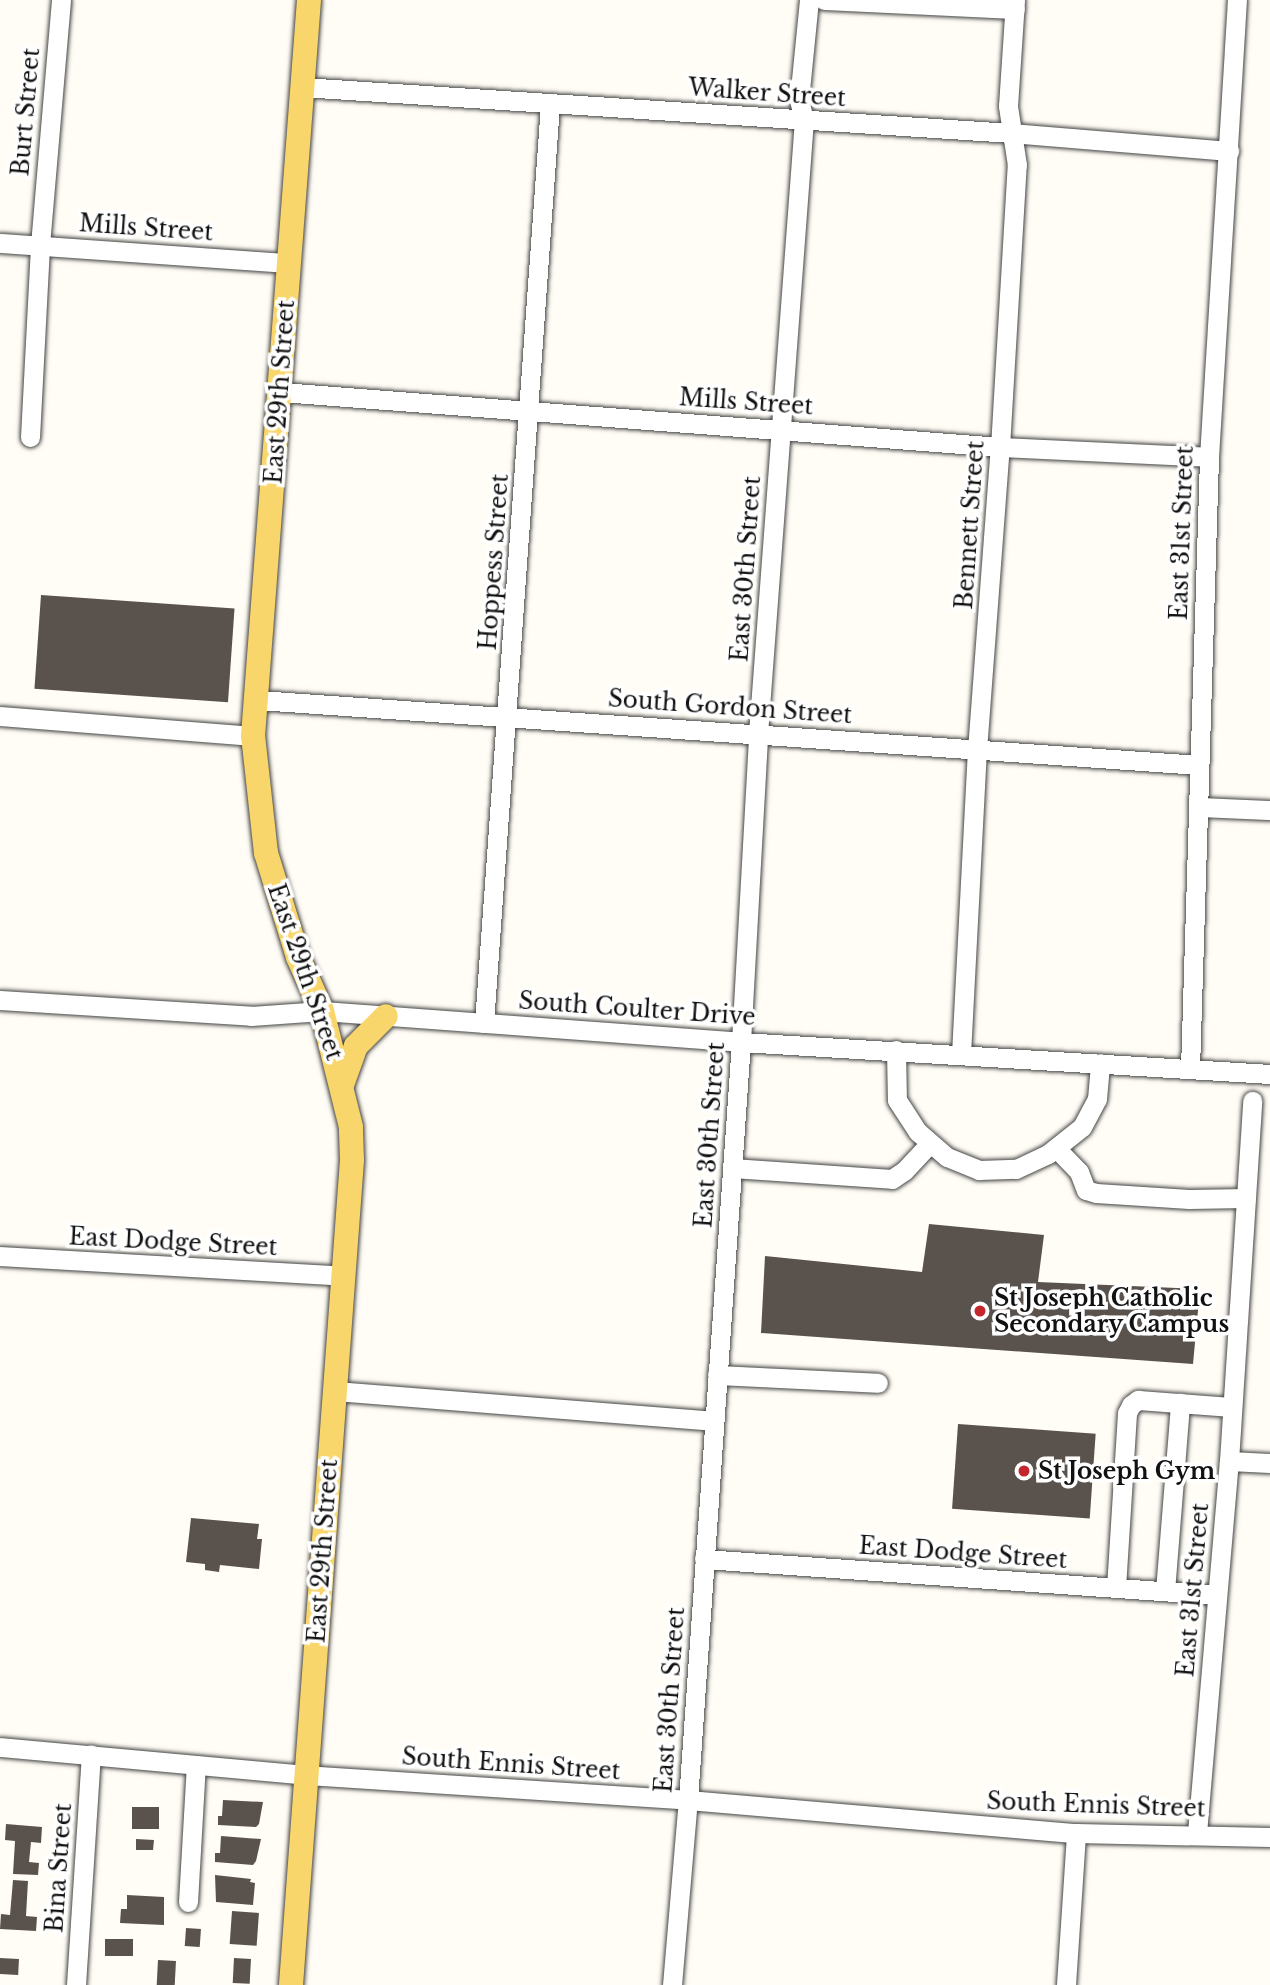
<!DOCTYPE html>
<style>
body{margin:0}
#map{position:relative;width:1270px;height:1985px;overflow:hidden;background:#fffdf5;font-family:"Libre Baskerville",serif}
div>[style]{position:absolute}
[style*='--x']{left:calc(var(--x)*1px);top:calc(var(--y)*1px);width:calc(var(--w)*1px);rotate:calc(var(--a)*1deg)}
.building>*{inset:0;background:#5a524d;transform-origin:0 0}
.roads{filter:drop-shadow(0 0 2px #444) drop-shadow(0 0 2px #444)}
.minor>*{height:19px;margin:-9.5px;padding:0 9.5px;transform-origin:9.5px;border-radius:9.5px;background:#fff}
.major>*{height:24px;margin:-12px;padding:0 12px;transform-origin:12px;border-radius:12px;background:#f9d66b}
.dots>*{width:19px;height:19px;translate:-50% -50%;box-sizing:border-box;border:4px solid #fff;border-radius:50%}
span{translate:-50% -50%;white-space:nowrap;text-align:center;line-height:1.15;-webkit-text-stroke:7px #fff;paint-order:stroke}
.street-label{font-size:23px;color:#111}
.poi-label{font-size:23px;color:#111;font-weight:700}
.left{translate:0 -50%;text-align:left}
</style>
<div id="map">
<div class="building">
<div style="left:41px;top:595px;width:194px;height:94px;rotate:4deg"></div>
<div style="clip-path:polygon(929px 1224px,1044px 1235px,1038px 1282px,1200px 1289px,1193px 1364px,761px 1333px,765px 1256px,922px 1272px)"></div>
<div style="left:958px;top:1424px;width:138px;height:85px;rotate:4deg"></div>
<div style="clip-path:polygon(191px 1518px,259px 1524px,257px 1539px,262px 1539px,259px 1569px,220px 1565px,219px 1572px,205px 1570px,205px 1564px,186px 1562px)"></div>
<div style="clip-path:polygon(223px 1800px,263px 1802px,259px 1824px,256px 1827px,218px 1825px,218px 1816px,222px 1816px)"></div>
<div style="left:132px;top:1807px;width:27px;height:22px"></div>
<div style="clip-path:polygon(6px 1824px,42px 1827px,41px 1843px,31px 1842px,29px 1862px,39px 1863px,38px 1875px,13px 1874px,15px 1841px,5px 1840px)"></div>
<div style="clip-path:polygon(221px 1836px,261px 1839px,256px 1861px,253px 1865px,215px 1862px,215px 1853px,220px 1853px)"></div>
<div style="clip-path:polygon(136px 1839px,154px 1840px,153px 1850px,136px 1850px)"></div>
<div style="clip-path:polygon(215px 1875px,251px 1879px,250px 1882px,255px 1883px,253px 1905px,216px 1902px)"></div>
<div style="clip-path:polygon(13px 1880px,28px 1881px,26px 1916px,37px 1917px,36px 1931px,0 1929px,1px 1914px,10px 1915px)"></div>
<div style="clip-path:polygon(127px 1895px,164px 1897px,164px 1925px,120px 1923px,121px 1909px,127px 1909px)"></div>
<div style="left:232px;top:1911px;width:27px;height:33px;rotate:4deg"></div>
<div style="left:186px;top:1928px;width:15px;height:18px;rotate:4deg"></div>
<div style="left:105px;top:1939px;width:28px;height:17px"></div>
<div style="left:0;top:1958px;width:19px;height:16px;rotate:3deg"></div>
<div style="left:234px;top:1958px;width:17px;height:25px;rotate:3deg"></div>
<div style="left:158px;top:1960px;width:18px;height:25px;rotate:3deg"></div>
</div>
<div class="roads">
<div class="minor">
<div style="--x:824;--y:0;--w:191;--a:2.7"></div>
<div style="--x:302;--y:87;--w:710;--a:3.71"></div>
<div style="--x:1011;--y:133;--w:219;--a:4.7"></div>
<div style="--x:0;--y:243;--w:290;--a:4"></div>
<div style="--x:281;--y:392;--w:721;--a:4.37"></div>
<div style="--x:1000;--y:447;--w:209;--a:2.7"></div>
<div style="--x:30;--y:437;--w:192;--a:-87"></div>
<div style="--x:40;--y:245;--w:246;--a:-85.1"></div>
<div style="--x:258;--y:700;--w:943;--a:3.95"></div>
<div style="--x:0;--y:716;--w:254;--a:4.5"></div>
<div style="--x:1198;--y:807;--w:72;--a:2.4"></div>
<div style="--x:0;--y:1000;--w:252;--a:3.6"></div>
<div style="--x:251;--y:1016;--w:71;--a:-4"></div>
<div style="--x:322;--y:1011;--w:420;--a:4.2"></div>
<div style="--x:741;--y:1042;--w:530;--a:3.46"></div>
<div style="--x:484;--y:1023;--w:920;--a:-85.89"></div>
<div style="--x:896;--y:1050;--w:50;--a:88.9"></div>
<div style="--x:897;--y:1100;--w:38;--a:57"></div>
<div style="--x:918;--y:1132;--w:38;--a:41"></div>
<div style="--x:947;--y:1157;--w:35;--a:22"></div>
<div style="--x:979;--y:1170;--w:37;--a:-2"></div>
<div style="--x:1016;--y:1169;--w:35;--a:-25"></div>
<div style="--x:1048;--y:1154;--w:43;--a:-38.5"></div>
<div style="--x:1082;--y:1127;--w:32;--a:-62"></div>
<div style="--x:1097;--y:1099;--w:36;--a:-85"></div>
<div style="--x:961;--y:1054;--w:304;--a:-87"></div>
<div style="--x:977;--y:750;--w:304;--a:-85.7"></div>
<div style="--x:1000;--y:447;--w:283;--a:-86.6"></div>
<div style="--x:1017;--y:165;--w:60;--a:-98.7"></div>
<div style="--x:1008;--y:106;--w:106;--a:-86.2"></div>
<div style="--x:1190;--y:1069;--w:612;--a:-88.22"></div>
<div style="--x:1209;--y:457;--w:458;--a:-86.5"></div>
<div style="--x:1056;--y:1148;--w:33;--a:46"></div>
<div style="--x:1079;--y:1172;--w:19;--a:69"></div>
<div style="--x:1086;--y:1190;--w:10;--a:17"></div>
<div style="--x:1096;--y:1193;--w:93;--a:3.7"></div>
<div style="--x:1189;--y:1199;--w:57;--a:-1"></div>
<div style="--x:732;--y:1168;--w:160;--a:3.9"></div>
<div style="--x:892;--y:1179;--w:14;--a:-34"></div>
<div style="--x:904;--y:1171;--w:38;--a:-47"></div>
<div style="--x:0;--y:1256;--w:344;--a:3.3"></div>
<div style="--x:717;--y:1375;--w:161;--a:2.8"></div>
<div style="--x:335;--y:1391;--w:379;--a:4.5"></div>
<div style="--x:1229;--y:1461;--w:41;--a:2.8"></div>
<div style="--x:704;--y:1559;--w:514;--a:4.01"></div>
<div style="--x:1116;--y:1588;--w:175;--a:-86.4"></div>
<div style="--x:1127;--y:1413;--w:9;--a:-63"></div>
<div style="--x:1131;--y:1405;--w:9;--a:-36"></div>
<div style="--x:1138;--y:1400;--w:94;--a:4.3"></div>
<div style="--x:1165;--y:1591;--w:189;--a:-85.4"></div>
<div style="--x:0;--y:1747;--w:306;--a:5.2"></div>
<div style="--x:305;--y:1775;--w:384;--a:3.7"></div>
<div style="--x:688;--y:1800;--w:389;--a:4.9"></div>
<div style="--x:1076;--y:1833;--w:194;--a:1.2"></div>
<div style="--x:1197;--y:1833;--w:373;--a:-85.1"></div>
<div style="--x:1229;--y:1461;--w:361;--a:-86.3"></div>
<div style="--x:188;--y:1902;--w:137;--a:-86.7"></div>
<div style="--x:76;--y:1985;--w:231;--a:-86.3"></div>
<div style="--x:672;--y:1985;--w:186;--a:-85.1"></div>
<div style="--x:688;--y:1800;--w:760;--a:-86"></div>
<div style="--x:741;--y:1042;--w:308;--a:-86.8"></div>
<div style="--x:758;--y:734;--w:616;--a:-85.72"></div>
<div style="--x:804;--y:120;--w:21;--a:-104"></div>
<div style="--x:799;--y:100;--w:100;--a:-84.3"></div>
<div style="--x:1066;--y:1985;--w:152;--a:-86.2"></div>
</div>
<div class="major">
<div style="--x:342;--y:1085;--w:41;--a:-70.3"></div>
<div style="--x:356;--y:1046;--w:42;--a:-45"></div>
<div style="--x:291;--y:1985;--w:827;--a:-85.77"></div>
<div style="--x:352;--y:1160;--w:33;--a:-92"></div>
<div style="--x:351;--y:1127;--w:120;--a:-104"></div>
<div style="--x:322;--y:1011;--w:59;--a:-114"></div>
<div style="--x:298;--y:957;--w:109;--a:-107.1"></div>
<div style="--x:266;--y:853;--w:118;--a:-96.3"></div>
<div style="--x:253;--y:736;--w:738;--a:-85.65"></div>
</div>
</div>
<div class="dots">
<div style="left:980px;top:1311px;background:#c4262e"></div>
<div style="left:1024px;top:1471px;background:#c4262e"></div>
</div>
<div class="street-label">
<span style="left:767px;top:93px;rotate:4deg">Walker Street</span>
<span style="left:26px;top:112px;rotate:-85deg">Burt Street</span>
<span style="left:146px;top:228px;rotate:4deg">Mills Street</span>
<span style="left:280px;top:392px;rotate:-86deg">East 29th Street</span>
<span style="left:746px;top:402px;rotate:4deg">Mills Street</span>
<span style="left:970px;top:525px;rotate:-86deg">Bennett Street</span>
<span style="left:1182px;top:533px;rotate:-88deg">East 31st Street</span>
<span style="left:494px;top:562px;rotate:-86deg">Hoppess Street</span>
<span style="left:746px;top:569px;rotate:-86deg">East 30th Street</span>
<span style="left:730px;top:707px;rotate:4deg">South Gordon Street</span>
<span style="left:305px;top:972px;rotate:71deg">East 29th Street</span>
<span style="left:637px;top:1009px;rotate:4deg">South Coulter Drive</span>
<span style="left:710px;top:1135px;rotate:-86deg">East 30th Street</span>
<span style="left:173px;top:1242px;rotate:3deg">East Dodge Street</span>
<span style="left:323px;top:1551px;rotate:-86deg">East 29th Street</span>
<span style="left:963px;top:1553px;rotate:4deg">East Dodge Street</span>
<span style="left:1193px;top:1590px;rotate:-85deg">East 31st Street</span>
<span style="left:670px;top:1700px;rotate:-86deg">East 30th Street</span>
<span style="left:511px;top:1764px;rotate:4deg">South Ennis Street</span>
<span style="left:1096px;top:1805px;rotate:2deg">South Ennis Street</span>
<span style="left:59px;top:1868px;rotate:-86deg">Bina Street</span>
</div>
<div class="poi-label">
<span class="left" style="left:994px;top:1311px">St Joseph Catholic<br>Secondary Campus</span>
<span class="left" style="left:1038px;top:1471px">St Joseph Gym</span>
</div>
</div>
